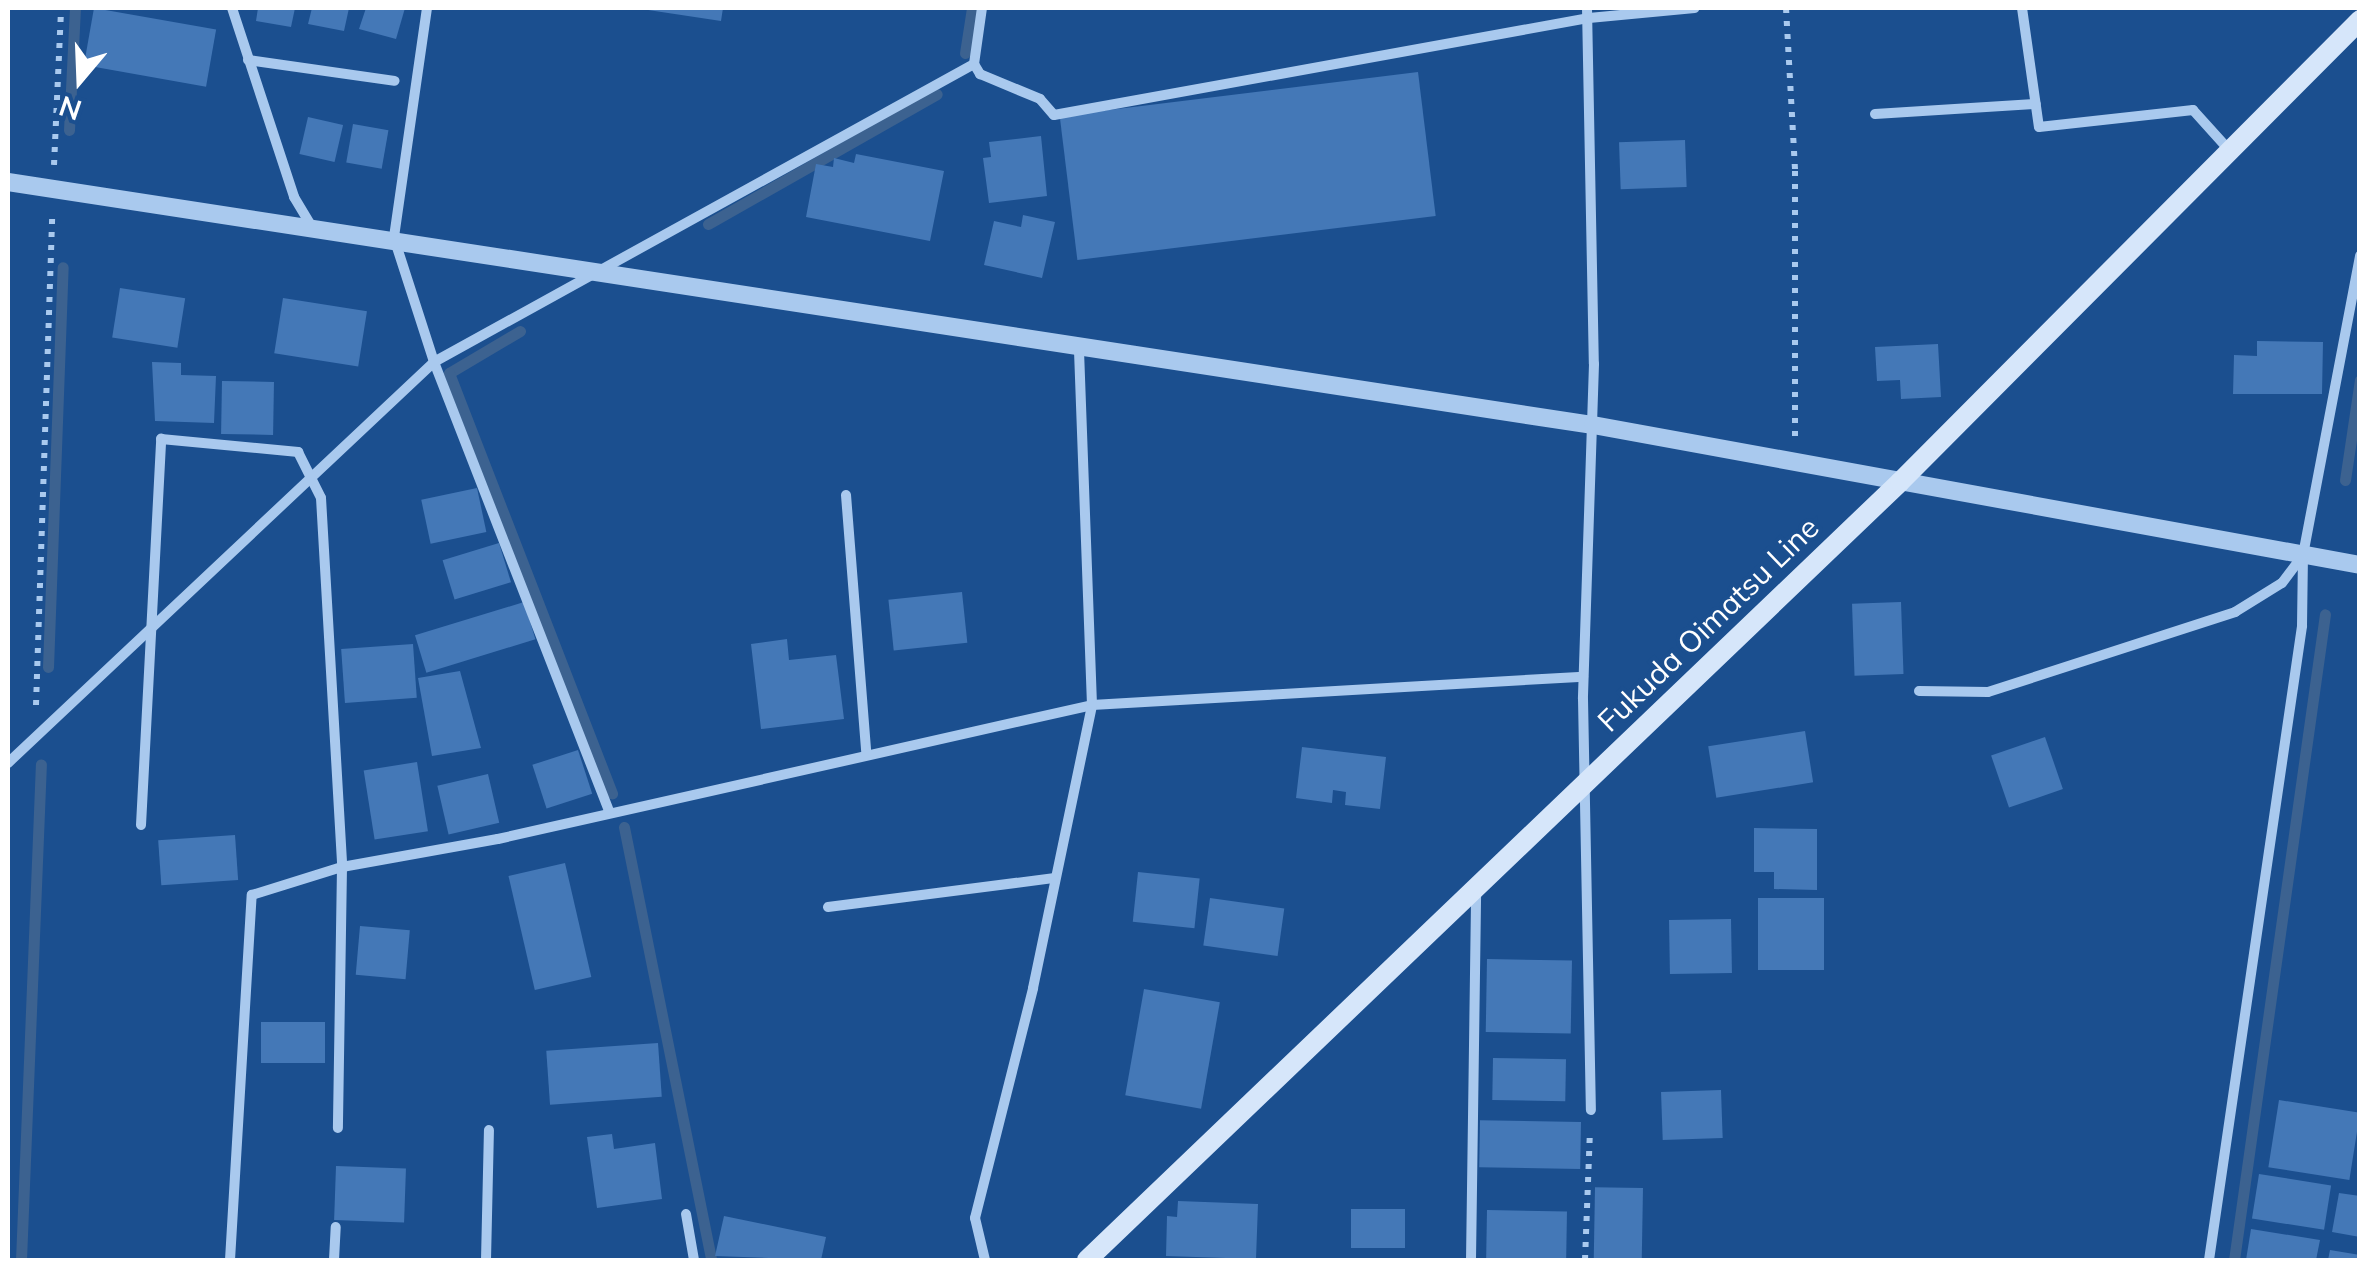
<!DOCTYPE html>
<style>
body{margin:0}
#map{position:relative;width:2367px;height:1268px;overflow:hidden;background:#1b4f8f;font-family:Mulish,sans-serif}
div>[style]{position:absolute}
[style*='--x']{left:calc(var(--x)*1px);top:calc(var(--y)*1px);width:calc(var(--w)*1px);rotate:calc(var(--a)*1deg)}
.stream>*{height:11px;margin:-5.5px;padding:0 5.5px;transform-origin:5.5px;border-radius:5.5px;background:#3c6290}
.building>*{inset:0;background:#4478b7;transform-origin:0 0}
.path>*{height:6px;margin-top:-3px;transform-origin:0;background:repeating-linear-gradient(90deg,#a9c9ee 0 5px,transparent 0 13px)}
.minor>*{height:10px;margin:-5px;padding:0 5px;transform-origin:5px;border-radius:5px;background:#a9c9ee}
.tertiary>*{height:18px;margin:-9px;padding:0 9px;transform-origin:9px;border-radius:9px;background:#a9c9ee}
.secondary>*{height:20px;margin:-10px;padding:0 10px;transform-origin:10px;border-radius:10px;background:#d6e6fa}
span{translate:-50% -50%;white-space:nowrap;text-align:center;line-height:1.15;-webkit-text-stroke:8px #1b4f8f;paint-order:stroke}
.street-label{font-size:30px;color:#fff}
.frame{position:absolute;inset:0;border:10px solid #fff;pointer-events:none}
.north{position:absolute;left:30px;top:30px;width:100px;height:100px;-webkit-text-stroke:8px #1b4f8f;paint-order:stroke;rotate:199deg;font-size:28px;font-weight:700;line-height:40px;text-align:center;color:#fff}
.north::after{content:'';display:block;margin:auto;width:35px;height:45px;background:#fff;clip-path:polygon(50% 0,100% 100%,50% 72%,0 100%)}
</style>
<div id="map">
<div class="stream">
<div style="--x:965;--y:53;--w:46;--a:-81.2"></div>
<div style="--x:69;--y:130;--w:122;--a:-87.2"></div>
<div style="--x:708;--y:224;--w:263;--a:-29.6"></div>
<div style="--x:520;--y:331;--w:82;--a:149.4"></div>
<div style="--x:449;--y:373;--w:451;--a:68.8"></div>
<div style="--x:2345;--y:480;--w:101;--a:-81.5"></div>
<div style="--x:48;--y:667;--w:400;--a:-87.9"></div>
<div style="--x:624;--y:827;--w:442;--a:78.6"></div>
<div style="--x:21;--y:1260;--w:496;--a:-87.7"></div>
<div style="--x:2234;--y:1260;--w:652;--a:-81.98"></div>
</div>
<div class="building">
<div style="left:94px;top:8px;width:124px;height:58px;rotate:10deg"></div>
<div style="clip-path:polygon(258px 8px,295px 8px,291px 27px,256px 21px)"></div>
<div style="clip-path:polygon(312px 8px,349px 8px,344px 31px,308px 24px)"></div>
<div style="clip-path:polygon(366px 8px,405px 8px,396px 39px,359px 29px)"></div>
<div style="clip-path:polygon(635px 8px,723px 8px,721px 21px)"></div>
<div style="left:1418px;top:72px;width:145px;height:361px;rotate:83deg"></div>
<div style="left:308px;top:117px;width:36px;height:38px;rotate:13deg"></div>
<div style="left:353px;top:124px;width:36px;height:39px;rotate:10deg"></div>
<div style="clip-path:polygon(1041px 136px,1047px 196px,989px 203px,983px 158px,991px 157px,989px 142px)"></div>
<div style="left:1685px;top:140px;width:47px;height:66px;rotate:88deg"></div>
<div style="clip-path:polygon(856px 154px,944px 171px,930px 241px,806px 217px,816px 164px,833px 167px,834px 158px,854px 163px)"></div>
<div style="clip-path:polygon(1023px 215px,1055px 222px,1042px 278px,984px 265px,994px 221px,1021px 227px)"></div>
<div style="left:120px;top:288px;width:66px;height:50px;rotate:9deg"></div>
<div style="left:283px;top:298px;width:85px;height:56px;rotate:9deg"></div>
<div style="clip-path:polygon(2257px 341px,2323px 342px,2322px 394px,2233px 394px,2234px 355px,2257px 356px)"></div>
<div style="clip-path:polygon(1938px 344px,1941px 397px,1901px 399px,1900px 380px,1877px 381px,1875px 347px)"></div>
<div style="clip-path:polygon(152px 362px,181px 363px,181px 375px,216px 376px,214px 423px,155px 421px)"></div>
<div style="left:222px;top:381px;width:52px;height:53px;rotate:1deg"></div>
<div style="left:477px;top:488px;width:45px;height:57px;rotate:78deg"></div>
<div style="left:499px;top:543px;width:41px;height:59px;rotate:73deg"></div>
<div style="left:962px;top:592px;width:51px;height:74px;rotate:84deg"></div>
<div style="left:524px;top:602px;width:39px;height:114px;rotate:73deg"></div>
<div style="left:1901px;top:602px;width:72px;height:49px;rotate:88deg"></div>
<div style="clip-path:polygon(787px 639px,789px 660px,836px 655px,844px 719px,761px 729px,751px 644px)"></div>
<div style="left:413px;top:644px;width:54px;height:72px;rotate:86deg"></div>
<div style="clip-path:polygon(460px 671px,481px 748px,432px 756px,418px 678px)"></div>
<div style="left:1805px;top:731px;width:52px;height:98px;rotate:81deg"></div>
<div style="left:2045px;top:737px;width:55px;height:57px;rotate:71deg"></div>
<div style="clip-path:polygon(1302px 747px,1386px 757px,1380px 809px,1345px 805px,1346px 792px,1333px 790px,1332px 803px,1296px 798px)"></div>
<div style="left:578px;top:750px;width:46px;height:48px;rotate:72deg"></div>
<div style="left:417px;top:762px;width:70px;height:54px;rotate:81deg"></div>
<div style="left:488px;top:774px;width:50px;height:52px;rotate:77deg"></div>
<div style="clip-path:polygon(1754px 828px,1817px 829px,1817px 890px,1774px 889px,1774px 872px,1754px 872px)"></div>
<div style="left:235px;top:835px;width:45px;height:77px;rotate:86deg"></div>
<div style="left:565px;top:863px;width:117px;height:58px;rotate:77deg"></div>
<div style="left:1138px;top:872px;width:62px;height:50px;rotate:6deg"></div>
<div style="left:1210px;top:898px;width:75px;height:48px;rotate:8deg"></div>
<div style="left:1758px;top:898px;width:66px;height:72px"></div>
<div style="left:1731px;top:919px;width:54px;height:62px;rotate:89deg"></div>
<div style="left:360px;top:926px;width:50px;height:49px;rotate:5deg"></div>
<div style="left:1487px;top:959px;width:85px;height:73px;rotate:1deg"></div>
<div style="left:1144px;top:989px;width:77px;height:108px;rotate:10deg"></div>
<div style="left:261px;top:1022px;width:64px;height:41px"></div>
<div style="left:658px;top:1043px;width:54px;height:112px;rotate:86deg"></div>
<div style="left:1493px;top:1058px;width:73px;height:42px;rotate:1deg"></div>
<div style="left:1721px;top:1090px;width:48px;height:60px;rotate:88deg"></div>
<div style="left:2279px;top:1100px;width:82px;height:68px;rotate:9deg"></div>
<div style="left:1581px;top:1122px;width:47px;height:101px;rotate:91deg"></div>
<div style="clip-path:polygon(612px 1134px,614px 1149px,655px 1143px,662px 1199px,597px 1208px,587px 1137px)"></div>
<div style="left:336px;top:1166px;width:70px;height:54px;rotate:2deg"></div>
<div style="left:2259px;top:1174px;width:73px;height:45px;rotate:9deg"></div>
<div style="left:1643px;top:1188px;width:72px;height:48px;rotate:91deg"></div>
<div style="clip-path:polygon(2339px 1193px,2360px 1196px,2360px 1237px,2332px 1232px)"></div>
<div style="clip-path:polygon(1178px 1201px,1258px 1204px,1256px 1259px,1166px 1256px,1167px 1216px,1177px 1217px)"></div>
<div style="left:1405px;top:1209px;width:39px;height:54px;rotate:90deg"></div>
<div style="left:1487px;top:1210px;width:80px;height:50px;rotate:1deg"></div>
<div style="clip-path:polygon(724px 1216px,826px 1237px,821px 1260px,715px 1256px)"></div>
<div style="clip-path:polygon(2251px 1229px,2320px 1240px,2316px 1260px,2246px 1260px)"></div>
<div style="clip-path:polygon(2330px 1250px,2360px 1255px,2360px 1260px,2328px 1260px)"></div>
</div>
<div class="path">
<div style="--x:1786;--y:8;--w:163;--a:86.8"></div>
<div style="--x:1795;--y:171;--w:265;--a:90"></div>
<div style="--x:54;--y:165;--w:157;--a:-87.4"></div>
<div style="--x:36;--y:705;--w:492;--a:-88.1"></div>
<div style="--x:1585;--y:1260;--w:129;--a:-87.8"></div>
</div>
<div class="minor">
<div style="--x:232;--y:8;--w:199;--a:71.8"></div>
<div style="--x:294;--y:197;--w:35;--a:59"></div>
<div style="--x:427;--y:8;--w:232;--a:98.2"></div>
<div style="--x:394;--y:238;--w:130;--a:72.1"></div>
<div style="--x:434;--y:362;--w:483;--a:68.7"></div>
<div style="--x:1587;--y:8;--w:356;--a:88.9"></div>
<div style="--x:1594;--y:364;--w:335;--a:91.9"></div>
<div style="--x:1583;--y:699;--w:411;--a:88.9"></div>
<div style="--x:2022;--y:8;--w:120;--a:81.9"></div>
<div style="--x:2039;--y:127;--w:155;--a:-6.3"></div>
<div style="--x:2193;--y:110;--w:55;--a:47.9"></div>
<div style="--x:248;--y:60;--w:148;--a:8.1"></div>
<div style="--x:974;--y:64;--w:12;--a:59"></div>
<div style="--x:980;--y:74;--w:65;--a:22.6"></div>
<div style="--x:1040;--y:99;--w:21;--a:49"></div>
<div style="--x:1054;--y:115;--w:544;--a:-10.28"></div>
<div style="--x:1589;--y:18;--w:106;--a:-5.4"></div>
<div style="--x:1875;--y:114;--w:161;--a:-3.6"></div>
<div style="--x:846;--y:495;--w:257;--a:85.5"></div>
<div style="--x:1919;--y:691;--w:69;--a:0.8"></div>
<div style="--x:1988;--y:692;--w:260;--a:-17.9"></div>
<div style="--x:2235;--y:612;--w:55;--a:-31.7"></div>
<div style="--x:2282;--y:583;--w:34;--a:-53"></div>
<div style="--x:8;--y:763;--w:585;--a:-43.27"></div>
<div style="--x:434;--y:362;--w:617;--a:-28.89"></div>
<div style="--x:974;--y:64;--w:57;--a:-81.9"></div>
<div style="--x:141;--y:825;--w:387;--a:-87"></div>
<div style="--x:161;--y:439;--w:138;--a:5.4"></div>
<div style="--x:298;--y:452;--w:51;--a:63.4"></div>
<div style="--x:321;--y:498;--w:370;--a:86.7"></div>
<div style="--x:342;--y:867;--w:261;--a:90.9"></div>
<div style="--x:828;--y:907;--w:227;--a:-7.3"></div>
<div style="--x:686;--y:1214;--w:47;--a:80.1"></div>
<div style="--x:230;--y:1260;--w:366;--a:-86.6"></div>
<div style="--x:252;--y:895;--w:94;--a:-17.3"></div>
<div style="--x:342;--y:867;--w:158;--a:-10.2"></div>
<div style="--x:498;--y:839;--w:609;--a:-12.71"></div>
<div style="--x:1092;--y:705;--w:492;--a:-3.3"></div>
<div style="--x:334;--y:1260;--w:33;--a:-87"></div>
<div style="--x:486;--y:1260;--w:130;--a:-88.7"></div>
<div style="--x:985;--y:1260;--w:43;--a:-103.4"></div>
<div style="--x:975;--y:1218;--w:237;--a:-75.8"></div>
<div style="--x:1033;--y:988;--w:289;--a:-78.2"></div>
<div style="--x:1092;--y:705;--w:360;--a:-92.1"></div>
<div style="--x:1471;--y:1260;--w:368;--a:-89.2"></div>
<div style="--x:2209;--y:1260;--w:641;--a:-81.65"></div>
<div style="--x:2302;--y:626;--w:71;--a:-89.2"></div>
<div style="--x:2303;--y:555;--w:305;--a:-79.2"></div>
</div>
<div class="tertiary">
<div style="--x:8;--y:182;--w:1604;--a:8.72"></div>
<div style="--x:1593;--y:425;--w:780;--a:10.34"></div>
</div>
<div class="secondary">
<div style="--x:1087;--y:1260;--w:1125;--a:-43.74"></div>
<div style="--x:1900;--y:482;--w:652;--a:-45.12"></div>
</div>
<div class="street-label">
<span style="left:1708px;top:624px;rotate:-44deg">Fukuda Oimatsu Line</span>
</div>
<div class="frame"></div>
<div class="north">N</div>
</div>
